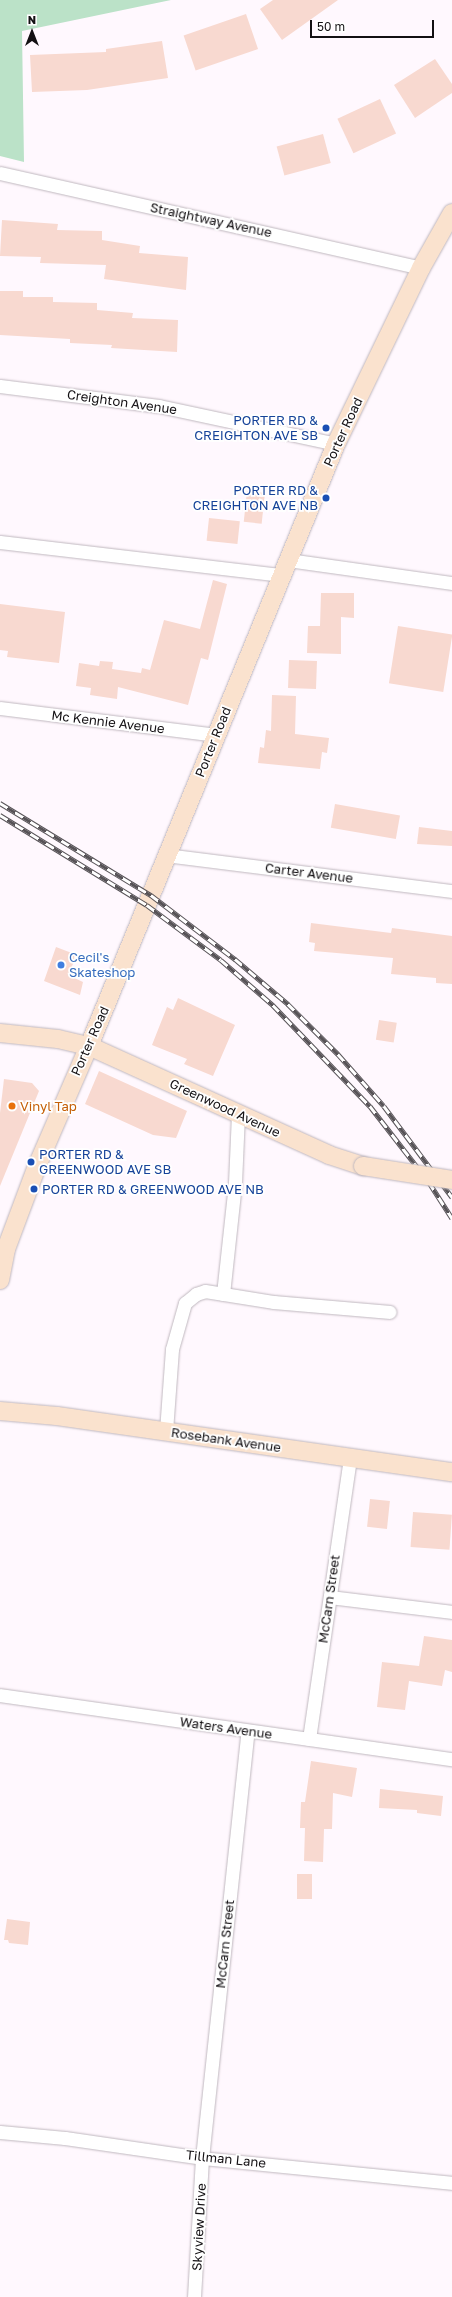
<!DOCTYPE html>
<style>
body{margin:0}
#map{position:relative;width:452px;height:2297px;overflow:hidden;background:#fff8fe;font-family:"Golos Text",sans-serif}
div>[style]{position:absolute}
[style*='--x']{left:calc(var(--x)*1px);top:calc(var(--y)*1px);width:calc(var(--w)*1px);rotate:calc(var(--a)*1deg)}
.green>*{inset:0;background:#bbe2c8}
.building>*{inset:0;background:#f8d9d0;transform-origin:0 0}
.roads{filter:drop-shadow(0 0 1px #c0b8bf) drop-shadow(0 0 1px #c0b8bf)}
.street>*{height:13px;margin:-6.5px;padding:0 6.5px;transform-origin:6.5px;border-radius:6.5px;background:#fff}
.secondary>*{height:18px;margin:-9px;padding:0 9px;transform-origin:9px;border-radius:9px;background:#fae2ce}
.rail>*{height:4.5px;margin-top:-2.25px;transform-origin:0;background:repeating-linear-gradient(90deg,#fff 0 9px,#575357 0 18px);box-sizing:border-box;border-block:1px solid #575357}
.bridges{filter:drop-shadow(0 0 1px #c0b8bf) drop-shadow(0 0 1px #c0b8bf)}
.secondary-bridge>*{height:18px;margin:-9px;padding:0 9px;transform-origin:9px;border-radius:9px;background:#fae2ce}
.dots>*{width:11px;height:11px;translate:-50% -50%;box-sizing:border-box;border:2px solid #fff;border-radius:50%}
span{translate:-50% -50%;white-space:nowrap;text-align:center;line-height:1.15;-webkit-text-stroke:3.5px #fff;paint-order:stroke}
.street-label{font-size:13px;color:#131013}
.transit-label{font-size:13px;color:#164399}
.right{translate:-100% -50%;text-align:right}
.left{translate:0 -50%;text-align:left}
.shop-label{font-size:13px;color:#366cbe}
.food-label{font-size:13px;color:#c56008}
.north{position:absolute;left:12px;top:12px;width:40px;height:40px;-webkit-text-stroke:3px #fff;paint-order:stroke;rotate:0deg;font-size:11px;font-weight:700;line-height:16px;text-align:center;color:#131013}
.north::after{content:'';display:block;margin:auto;width:14px;height:18px;background:#131013;clip-path:polygon(50% 0,100% 100%,50% 72%,0 100%)}
.scale{position:absolute;left:310px;top:20px;width:124px;height:18px;box-sizing:border-box;border:2px solid #131013;border-top:0;padding-left:5px;font-size:12px;line-height:14px;white-space:nowrap;color:#131013;-webkit-text-stroke:3px #fff;paint-order:stroke}
</style>
<div id="map">
<div class="green">
<div style="clip-path:polygon(0 0,171px 0,22px 31px,24px 162px,0 156px)"></div>
</div>
<div class="building">
<div style="clip-path:polygon(273px 0,338px 0,282px 40px,260px 9px)"></div>
<div style="left:246px;top:14px;width:37px;height:66px;rotate:71deg"></div>
<div style="clip-path:polygon(162px 41px,168px 78px,87px 90px,32px 92px,30px 55px,106px 52px,106px 49px)"></div>
<div style="clip-path:polygon(435px 59px,452px 84px,452px 93px,415px 118px,394px 85px)"></div>
<div style="left:380px;top:99px;width:38px;height:47px;rotate:65deg"></div>
<div style="left:323px;top:134px;width:30px;height:48px;rotate:75deg"></div>
<div style="clip-path:polygon(2px 220px,58px 224px,57px 230px,102px 231px,102px 240px,140px 246px,139px 253px,188px 257px,186px 290px,104px 279px,106px 265px,40px 263px,41px 257px,0 256px)"></div>
<div style="clip-path:polygon(0 291px,23px 291px,23px 297px,53px 297px,53px 302px,97px 303px,97px 310px,133px 313px,132px 318px,178px 320px,177px 352px,111px 348px,112px 345px,70px 343px,70px 339px,0 335px)"></div>
<div style="left:247px;top:491px;width:18px;height:31px;rotate:6deg"></div>
<div style="left:209px;top:518px;width:31px;height:23px;rotate:6deg"></div>
<div style="clip-path:polygon(213px 580px,227px 584px,208px 660px,201px 658px,188px 705px,118px 687px,117px 699px,90px 695px,91px 688px,76px 686px,79px 663px,99px 666px,100px 661px,113px 662px,112px 669px,141px 673px,142px 668px,150px 670px,164px 620px,200px 629px)"></div>
<div style="clip-path:polygon(321px 593px,354px 593px,354px 618px,341px 617px,341px 654px,307px 653px,308px 626px,320px 626px)"></div>
<div style="clip-path:polygon(0 604px,65px 612px,59px 663px,7px 657px,8px 651px,0 650px)"></div>
<div style="left:398px;top:626px;width:55px;height:58px;rotate:9deg"></div>
<div style="left:289px;top:660px;width:28px;height:28px;rotate:2deg"></div>
<div style="clip-path:polygon(272px 695px,296px 696px,295px 734px,329px 738px,327px 753px,322px 752px,320px 769px,258px 763px,260px 747px,264px 748px,266px 730px,271px 731px)"></div>
<div style="left:335px;top:804px;width:66px;height:24px;rotate:10deg"></div>
<div style="clip-path:polygon(419px 827px,452px 831px,452px 846px,417px 844px)"></div>
<div style="clip-path:polygon(311px 923px,391px 933px,392px 928px,452px 936px,452px 984px,436px 983px,436px 978px,391px 974px,393px 958px,314px 951px,315px 943px,309px 942px)"></div>
<div style="clip-path:polygon(56px 947px,77px 955px,68px 975px,83px 982px,80px 995px,44px 981px)"></div>
<div style="clip-path:polygon(178px 998px,235px 1025px,213px 1076px,184px 1064px,187px 1059px,152px 1045px,167px 1007px,173px 1010px)"></div>
<div style="left:379px;top:1020px;width:18px;height:20px;rotate:9deg"></div>
<div style="clip-path:polygon(99px 1071px,187px 1111px,176px 1138px,153px 1135px,85px 1104px)"></div>
<div style="clip-path:polygon(4px 1079px,32px 1083px,39px 1091px,0 1186px,0 1113px)"></div>
<div style="left:370px;top:1499px;width:20px;height:28px;rotate:6deg"></div>
<div style="left:413px;top:1512px;width:39px;height:35px;rotate:4deg"></div>
<div style="clip-path:polygon(424px 1636px,452px 1640px,452px 1672px,445px 1670px,442px 1686px,409px 1681px,405px 1710px,377px 1707px,382px 1662px,419px 1666px)"></div>
<div style="clip-path:polygon(311px 1761px,357px 1768px,352px 1797px,333px 1793px,332px 1829px,324px 1829px,323px 1862px,304px 1861px,305px 1828px,300px 1828px,301px 1802px,305px 1802px)"></div>
<div style="clip-path:polygon(380px 1789px,443px 1796px,441px 1816px,417px 1813px,417px 1810px,379px 1808px)"></div>
<div style="left:297px;top:1874px;width:15px;height:25px"></div>
<div style="clip-path:polygon(7px 1919px,30px 1922px,28px 1945px,9px 1943px,8px 1940px,4px 1940px)"></div>
</div>
<div class="roads">
<div class="street">
<div style="--x:0;--y:173;--w:432;--a:12.7"></div>
<div style="--x:0;--y:386;--w:160;--a:7.2"></div>
<div style="--x:159;--y:406;--w:181;--a:12.1"></div>
<div style="--x:0;--y:542;--w:284;--a:6.7"></div>
<div style="--x:288;--y:560;--w:166;--a:8"></div>
<div style="--x:0;--y:708;--w:218;--a:7.1"></div>
<div style="--x:166;--y:855;--w:288;--a:7.2"></div>
<div style="--x:223;--y:1294;--w:112;--a:-83.8"></div>
<div style="--x:235;--y:1183;--w:68;--a:-87.5"></div>
<div style="--x:166;--y:1431;--w:82;--a:-85.8"></div>
<div style="--x:172;--y:1349;--w:48;--a:-74.2"></div>
<div style="--x:185;--y:1303;--w:14;--a:-39"></div>
<div style="--x:196;--y:1294;--w:9;--a:-18"></div>
<div style="--x:205;--y:1291;--w:70;--a:9.1"></div>
<div style="--x:274;--y:1302;--w:116;--a:4.9"></div>
<div style="--x:330;--y:1597;--w:123;--a:7"></div>
<div style="--x:0;--y:1695;--w:457;--a:8.1"></div>
<div style="--x:309;--y:1739;--w:284;--a:-81.7"></div>
<div style="--x:0;--y:2132;--w:65;--a:5.3"></div>
<div style="--x:65;--y:2138;--w:138;--a:8.3"></div>
<div style="--x:202;--y:2158;--w:251;--a:5.7"></div>
<div style="--x:194;--y:2297;--w:139;--a:-86.7"></div>
<div style="--x:202;--y:2158;--w:429;--a:-83.9"></div>
</div>
<div class="secondary">
<div style="--x:0;--y:1033;--w:58;--a:5.9"></div>
<div style="--x:58;--y:1039;--w:32;--a:13"></div>
<div style="--x:89;--y:1046;--w:264;--a:24.4"></div>
<div style="--x:329;--y:1155;--w:36;--a:18"></div>
<div style="--x:0;--y:1280;--w:32;--a:-79"></div>
<div style="--x:6;--y:1249;--w:89;--a:-69.5"></div>
<div style="--x:37;--y:1166;--w:131;--a:-66.6"></div>
<div style="--x:89;--y:1046;--w:651;--a:-67.69"></div>
<div style="--x:336;--y:444;--w:195;--a:-64.2"></div>
<div style="--x:421;--y:268;--w:63;--a:-60.6"></div>
<div style="--x:0;--y:1411;--w:57;--a:5"></div>
<div style="--x:57;--y:1416;--w:399;--a:8.1"></div>
</div>
</div>
<div class="rail">
<div style="--x:0;--y:803;--w:177;--a:31.4"></div>
<div style="--x:151;--y:895;--w:106;--a:37.3"></div>
<div style="--x:235;--y:959;--w:70;--a:40.3"></div>
<div style="--x:288;--y:1004;--w:71;--a:45"></div>
<div style="--x:338;--y:1054;--w:69;--a:48.5"></div>
<div style="--x:384;--y:1106;--w:114;--a:53.2"></div>
<div style="--x:0;--y:815;--w:172;--a:31.5"></div>
<div style="--x:147;--y:905;--w:92;--a:36.6"></div>
<div style="--x:221;--y:960;--w:69;--a:40.9"></div>
<div style="--x:273;--y:1005;--w:140;--a:46.2"></div>
<div style="--x:370;--y:1106;--w:96;--a:52.2"></div>
<div style="--x:429;--y:1182;--w:43;--a:57.4"></div>
</div>
<div class="bridges">
<div class="secondary-bridge">
<div style="--x:363;--y:1166;--w:90;--a:8.9"></div>
</div>
</div>
<div class="dots">
<div style="left:326px;top:428px;background:#1a4fb4"></div>
<div style="left:326px;top:498px;background:#1a4fb4"></div>
<div style="left:61px;top:965px;background:#3f7fe0"></div>
<div style="left:12px;top:1106px;background:#e8710a"></div>
<div style="left:31px;top:1162px;background:#1a4fb4"></div>
<div style="left:34px;top:1189px;background:#1a4fb4"></div>
</div>
<div class="street-label">
<span style="left:211px;top:220px;rotate:12deg">Straightway Avenue</span>
<span style="left:122px;top:402px;rotate:8deg">Creighton Avenue</span>
<span style="left:343px;top:432px;rotate:-65deg">Porter Road</span>
<span style="left:108px;top:722px;rotate:7deg">Mc Kennie Avenue</span>
<span style="left:213px;top:742px;rotate:-68deg">Porter Road</span>
<span style="left:309px;top:873px;rotate:7deg">Carter Avenue</span>
<span style="left:90px;top:1041px;rotate:-66deg">Porter Road</span>
<span style="left:225px;top:1108px;rotate:25deg">Greenwood Avenue</span>
<span style="left:226px;top:1440px;rotate:8deg">Rosebank Avenue</span>
<span style="left:329px;top:1599px;rotate:-82deg">McCarn Street</span>
<span style="left:226px;top:1728px;rotate:8deg">Waters Avenue</span>
<span style="left:225px;top:1944px;rotate:-84deg">McCarn Street</span>
<span style="left:226px;top:2159px;rotate:6deg">Tillman Lane</span>
<span style="left:199px;top:2227px;rotate:-87deg">Skyview Drive</span>
</div>
<div class="transit-label">
<span class="right" style="left:318px;top:428px">PORTER RD &amp;<br>CREIGHTON AVE SB</span>
<span class="right" style="left:318px;top:498px">PORTER RD &amp;<br>CREIGHTON AVE NB</span>
<span class="left" style="left:39px;top:1162px">PORTER RD &amp;<br>GREENWOOD AVE SB</span>
<span class="left" style="left:42px;top:1189px">PORTER RD &amp; GREENWOOD AVE NB</span>
</div>
<div class="shop-label">
<span class="left" style="left:69px;top:965px">Cecil's<br>Skateshop</span>
</div>
<div class="food-label">
<span class="left" style="left:20px;top:1106px">Vinyl Tap</span>
</div>
<div class="north">N</div>
<div class="scale">50 m</div>
</div>
